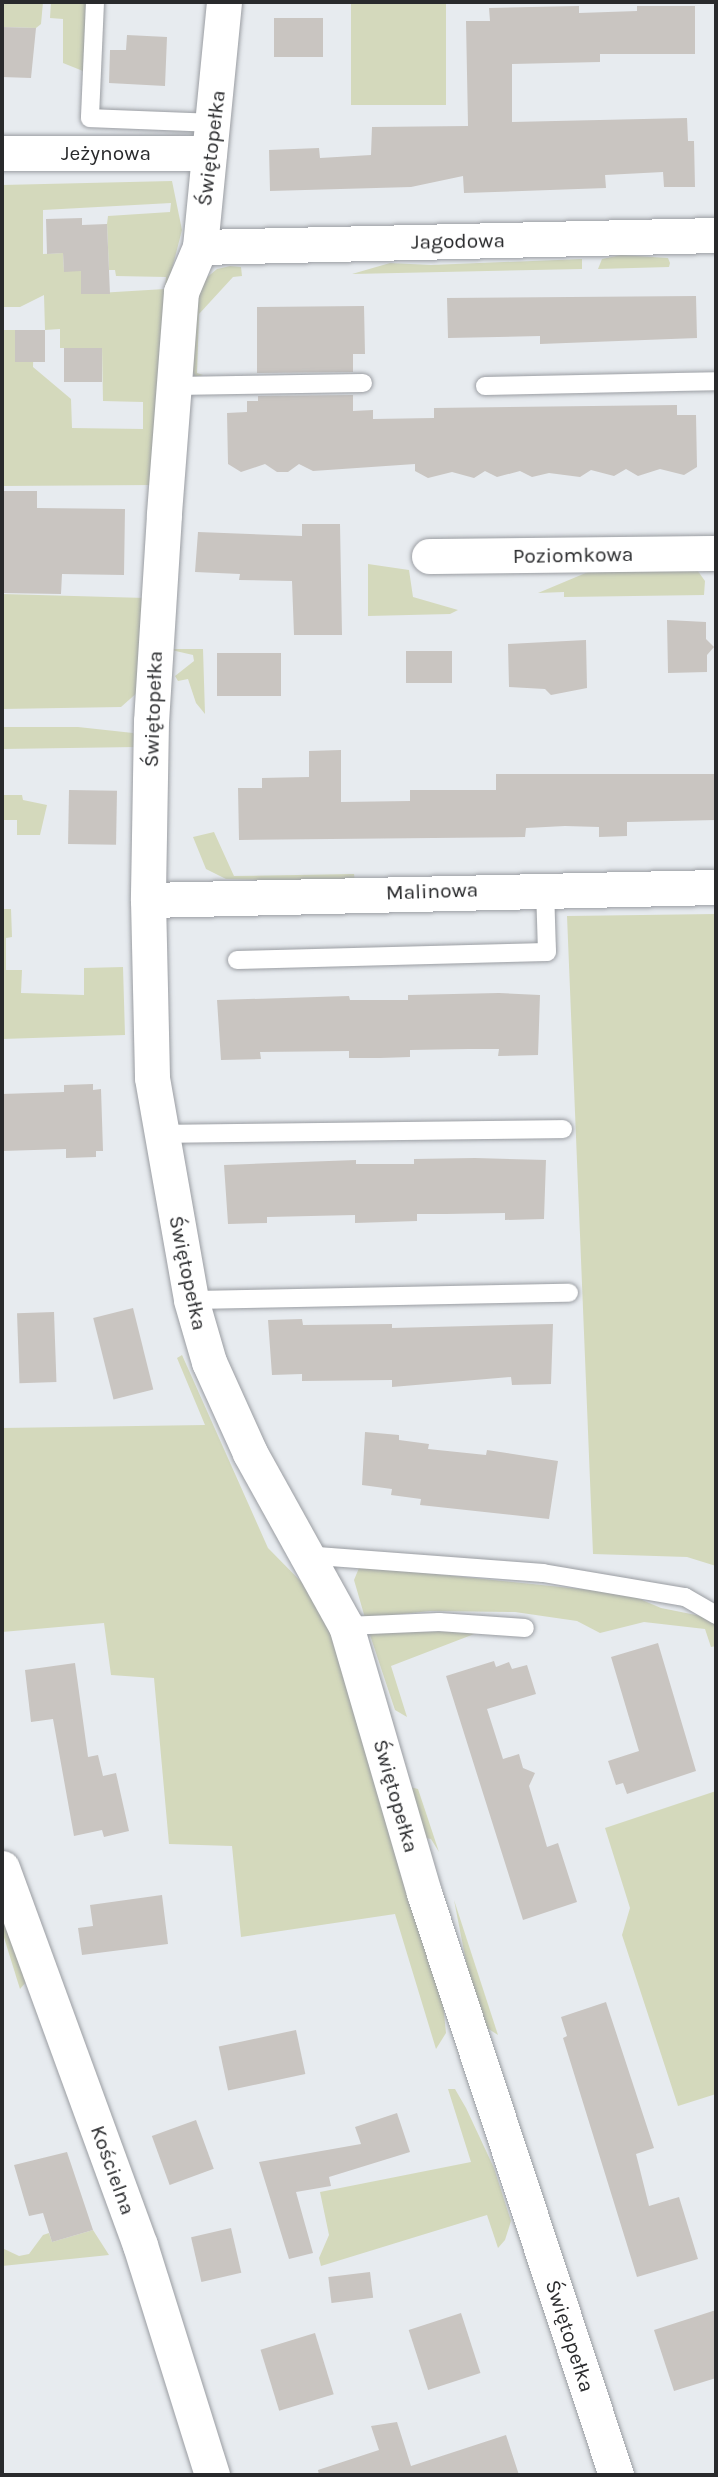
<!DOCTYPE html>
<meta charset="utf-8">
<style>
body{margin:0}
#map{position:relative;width:718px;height:2477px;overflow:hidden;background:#e7ebef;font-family:Karla,sans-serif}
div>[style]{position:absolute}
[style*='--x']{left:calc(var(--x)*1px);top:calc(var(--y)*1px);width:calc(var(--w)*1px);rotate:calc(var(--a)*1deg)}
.green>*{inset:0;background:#d4d9bc;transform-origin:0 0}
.building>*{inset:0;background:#c9c5c1;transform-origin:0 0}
.roads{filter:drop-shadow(0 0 2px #9a9da2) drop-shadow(0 0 2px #9a9da2)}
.lane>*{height:18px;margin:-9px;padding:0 9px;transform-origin:9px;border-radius:9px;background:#fff}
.street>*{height:35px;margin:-17.5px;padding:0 17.5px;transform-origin:17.5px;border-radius:17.5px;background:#fff}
span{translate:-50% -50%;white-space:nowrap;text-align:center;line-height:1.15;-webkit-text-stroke:6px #fff;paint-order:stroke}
.street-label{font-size:21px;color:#292a2c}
.frame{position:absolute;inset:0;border:4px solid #292a2c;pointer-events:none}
</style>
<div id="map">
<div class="green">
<div style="clip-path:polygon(2px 2px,43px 2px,41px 24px,36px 28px,2px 27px)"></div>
<div style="clip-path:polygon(51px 2px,86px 2px,83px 71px,63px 63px,63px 19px,50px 18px)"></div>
<div style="left:351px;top:2px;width:95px;height:103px"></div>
<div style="clip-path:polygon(evenodd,172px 181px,182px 230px,172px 269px,154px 485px,2px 486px,2px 330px,34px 330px,33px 367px,71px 399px,72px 428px,143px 429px,143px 402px,103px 401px,102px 348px,60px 348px,60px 329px,45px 330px,44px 295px,20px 307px,2px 307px,2px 185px,172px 181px,171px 203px,170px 212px,108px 216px,107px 224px,109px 270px,115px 270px,116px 276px,166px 277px,165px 289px,82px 294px,81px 271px,64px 271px,63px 253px,43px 254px,43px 210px,171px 203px)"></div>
<div style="clip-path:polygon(621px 255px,668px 258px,670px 263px,669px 267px,598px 269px,602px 259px)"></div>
<div style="clip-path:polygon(582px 259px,582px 269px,352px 274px,390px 263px,431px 265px)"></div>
<div style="clip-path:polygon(230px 266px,241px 267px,242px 276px,233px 277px,199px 314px,197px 373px,203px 375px,195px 377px,190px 367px,199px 284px,217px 269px)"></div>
<div style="clip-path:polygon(368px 564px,409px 570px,413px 597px,458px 610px,450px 614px,368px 616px)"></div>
<div style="clip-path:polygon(695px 567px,705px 581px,704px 595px,564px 597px,564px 592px,538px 593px,588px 572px)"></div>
<div style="clip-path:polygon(2px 594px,146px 598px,139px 691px,121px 707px,2px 709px)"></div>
<div style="clip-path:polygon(167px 649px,203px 649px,205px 714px,196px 703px,188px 679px,178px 681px,175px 676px,194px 661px,193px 655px)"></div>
<div style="clip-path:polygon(2px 727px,78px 727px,133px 733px,140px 739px,136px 747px,2px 749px)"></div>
<div style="clip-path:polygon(2px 795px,22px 795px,23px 800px,47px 805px,40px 835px,17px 835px,17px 820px,2px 820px)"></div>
<div style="clip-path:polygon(214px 832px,234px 876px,354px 874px,355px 882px,226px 879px,206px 869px,193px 837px)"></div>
<div style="clip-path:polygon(2px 885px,4px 909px,11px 909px,12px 937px,6px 938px,6px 970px,22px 970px,21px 993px,84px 995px,84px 968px,123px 967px,125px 1035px,2px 1039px)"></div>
<div style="clip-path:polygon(716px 914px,716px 1566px,687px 1557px,593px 1554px,567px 916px)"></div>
<div style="clip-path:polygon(182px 1355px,268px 1548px,327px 1608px,443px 2003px,446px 2033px,436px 2049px,395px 1914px,241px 1937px,232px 1846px,169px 1844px,154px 1678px,111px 1675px,104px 1623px,2px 1632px,2px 1428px,205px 1425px,177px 1358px)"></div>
<div style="clip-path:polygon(368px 1567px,628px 1594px,661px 1608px,716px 1619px,716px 1646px,711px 1647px,705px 1629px,644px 1622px,600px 1633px,577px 1621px,515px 1612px,430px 1611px,365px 1618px,354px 1580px,359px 1568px)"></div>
<div style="clip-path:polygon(482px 1631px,391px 1666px,407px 1717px,395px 1710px,369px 1632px)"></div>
<div style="clip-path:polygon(410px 1787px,418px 1789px,439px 1852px,431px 1839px,426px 1838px)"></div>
<div style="clip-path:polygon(716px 1791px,716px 2094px,678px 2106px,622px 1935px,630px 1908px,605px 1828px)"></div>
<div style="clip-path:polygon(454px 1900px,498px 2035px,484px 2026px,473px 1997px)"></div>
<div style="clip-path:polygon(2px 1909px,26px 1982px,20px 1989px,2px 1931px)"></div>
<div style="clip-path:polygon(448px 2089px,455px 2089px,466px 2108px,494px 2168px,511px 2221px,505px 2240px,498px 2248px,487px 2215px,321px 2266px,319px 2258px,329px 2235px,320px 2192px,471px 2162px)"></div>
<div style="clip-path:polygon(93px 2230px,109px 2255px,2px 2266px,2px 2248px,19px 2256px,29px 2254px,43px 2235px,49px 2233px,52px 2242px)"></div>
</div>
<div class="building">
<div style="clip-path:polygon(579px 6px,579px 13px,637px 11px,637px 6px,695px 6px,695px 54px,600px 54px,600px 62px,512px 64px,512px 122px,687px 118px,688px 141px,694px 141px,695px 187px,664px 187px,663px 172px,605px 175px,606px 188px,464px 193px,463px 176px,411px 187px,270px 191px,269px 150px,319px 148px,320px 158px,371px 155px,372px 127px,468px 126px,466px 21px,490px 21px,489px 8px)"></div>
<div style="left:274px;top:18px;width:49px;height:39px"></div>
<div style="clip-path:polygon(2px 27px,36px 28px,31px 78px,2px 77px)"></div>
<div style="clip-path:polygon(127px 35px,167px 37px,165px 86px,109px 83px,110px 50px,126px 50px)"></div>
<div style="clip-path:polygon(82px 218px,82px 225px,107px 224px,110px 294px,81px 294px,81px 271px,64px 272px,63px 253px,47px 254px,46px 219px)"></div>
<div style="clip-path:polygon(696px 296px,697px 338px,540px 344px,540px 336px,448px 338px,447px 298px)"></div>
<div style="clip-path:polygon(364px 306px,365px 354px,353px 354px,353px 372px,257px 373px,257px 307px)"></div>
<div style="left:15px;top:330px;width:30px;height:32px"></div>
<div style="left:102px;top:348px;width:34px;height:38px;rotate:90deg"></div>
<div style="clip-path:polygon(353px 395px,353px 411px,373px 410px,373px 419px,434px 418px,434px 408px,677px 405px,677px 415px,696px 415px,697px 467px,684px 475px,660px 469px,638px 476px,626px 469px,614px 476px,591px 470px,580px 477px,549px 473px,532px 477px,520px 471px,497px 477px,485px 471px,474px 478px,452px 472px,428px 478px,415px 471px,415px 464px,313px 471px,299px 464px,288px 472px,277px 472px,265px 464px,241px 472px,228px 464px,227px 413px,247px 412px,247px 401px,258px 401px,258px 396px)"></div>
<div style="clip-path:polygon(2px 491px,37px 491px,37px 508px,125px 509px,124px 575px,62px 574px,61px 594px,2px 593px)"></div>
<div style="clip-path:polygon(302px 524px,340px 524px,342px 635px,294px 635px,292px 581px,239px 580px,240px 574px,195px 572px,198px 532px,302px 536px)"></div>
<div style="clip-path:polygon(667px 620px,706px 622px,706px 639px,714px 647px,707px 655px,707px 672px,668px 673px)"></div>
<div style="clip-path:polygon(586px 640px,587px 688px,551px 695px,545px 689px,509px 687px,508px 644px)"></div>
<div style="left:452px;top:651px;width:32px;height:46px;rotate:90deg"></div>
<div style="left:217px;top:653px;width:64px;height:43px"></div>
<div style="clip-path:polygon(341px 750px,341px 802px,410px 801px,410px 790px,496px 790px,496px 774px,715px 774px,716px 820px,627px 822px,627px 836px,599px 837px,599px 827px,565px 826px,526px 828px,525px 837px,239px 840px,238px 788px,262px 788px,262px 778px,309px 777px,309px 751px)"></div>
<div style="left:69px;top:790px;width:48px;height:54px;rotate:1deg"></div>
<div style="clip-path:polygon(499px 993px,540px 995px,538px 1055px,498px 1056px,499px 1049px,469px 1049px,410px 1050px,410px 1057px,380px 1058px,349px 1058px,349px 1051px,260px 1052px,261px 1059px,221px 1060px,217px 1000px,349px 996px,350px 1000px,408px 1000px,408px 995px)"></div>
<div style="clip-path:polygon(93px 1084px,93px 1090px,101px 1089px,103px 1151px,96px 1151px,96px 1157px,66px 1158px,66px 1149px,2px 1151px,2px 1094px,64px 1092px,64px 1085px)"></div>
<div style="clip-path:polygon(475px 1158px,546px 1160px,544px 1219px,505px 1220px,505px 1213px,446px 1214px,417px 1214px,417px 1221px,355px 1223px,355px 1215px,267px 1217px,267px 1223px,228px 1224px,224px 1165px,356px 1160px,356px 1164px,414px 1164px,414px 1159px)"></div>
<div style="left:133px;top:1308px;width:84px;height:41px;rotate:76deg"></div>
<div style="left:54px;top:1312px;width:70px;height:37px;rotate:88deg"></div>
<div style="clip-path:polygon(302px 1319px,303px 1325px,392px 1324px,392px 1328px,553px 1324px,551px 1384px,512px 1385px,511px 1377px,392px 1387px,392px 1380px,302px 1381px,302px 1374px,272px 1375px,268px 1320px)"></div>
<div style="clip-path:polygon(365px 1432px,399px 1435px,399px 1440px,429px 1444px,428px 1449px,486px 1455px,487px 1450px,558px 1461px,549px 1519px,420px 1505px,421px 1499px,391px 1495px,392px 1489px,362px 1485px)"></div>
<div style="clip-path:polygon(658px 1643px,696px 1771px,627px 1794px,623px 1783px,616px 1785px,608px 1761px,639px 1751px,611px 1657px)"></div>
<div style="clip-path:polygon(494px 1661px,496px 1667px,509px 1662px,512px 1669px,527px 1665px,536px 1694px,487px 1709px,503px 1759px,519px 1754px,523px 1768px,535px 1773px,529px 1786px,547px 1847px,558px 1843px,577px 1902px,523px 1920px,446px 1676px)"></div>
<div style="clip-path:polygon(75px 1663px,88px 1757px,98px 1755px,103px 1776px,116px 1773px,129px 1831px,104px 1837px,102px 1830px,74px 1836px,53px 1719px,31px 1722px,25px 1670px)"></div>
<div style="clip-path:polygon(162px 1895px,168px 1944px,82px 1955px,78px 1928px,93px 1926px,90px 1905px)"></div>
<div style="clip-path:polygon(606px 2002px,654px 2148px,636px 2154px,649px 2206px,679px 2197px,698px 2259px,637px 2277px,563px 2038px,567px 2036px,561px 2017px)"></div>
<div style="left:296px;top:2030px;width:45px;height:79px;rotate:78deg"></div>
<div style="clip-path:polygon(397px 2113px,410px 2152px,329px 2177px,331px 2186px,296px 2192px,313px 2253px,289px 2259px,259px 2162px,361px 2144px,355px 2127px)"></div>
<div style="left:196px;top:2120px;width:52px;height:47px;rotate:70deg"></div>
<div style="clip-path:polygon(67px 2152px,93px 2230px,52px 2242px,43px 2213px,29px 2216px,14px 2165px)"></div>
<div style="left:231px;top:2228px;width:46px;height:41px;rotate:77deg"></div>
<div style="left:370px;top:2272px;width:26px;height:42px;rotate:83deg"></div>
<div style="clip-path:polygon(716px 2310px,716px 2378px,674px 2391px,654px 2330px)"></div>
<div style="left:461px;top:2313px;width:63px;height:55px;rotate:72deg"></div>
<div style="left:315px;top:2333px;width:64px;height:57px;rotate:73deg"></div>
<div style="clip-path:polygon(397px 2422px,411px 2466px,506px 2435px,519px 2475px,319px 2475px,318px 2470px,379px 2450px,371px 2426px)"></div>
</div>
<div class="roads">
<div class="lane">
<div style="--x:95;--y:2;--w:116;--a:92.5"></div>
<div style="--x:90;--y:118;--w:123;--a:2.3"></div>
<div style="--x:175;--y:386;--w:188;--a:-0.9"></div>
<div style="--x:485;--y:386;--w:231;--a:-1.2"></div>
<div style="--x:237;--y:960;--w:310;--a:-1.5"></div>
<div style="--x:547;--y:952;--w:64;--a:-91.8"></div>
<div style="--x:162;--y:1134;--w:401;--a:-0.7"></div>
<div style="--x:191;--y:1300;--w:378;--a:-1.1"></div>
<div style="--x:304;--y:1555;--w:240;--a:4.3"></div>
<div style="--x:543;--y:1573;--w:144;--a:9.6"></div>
<div style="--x:685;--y:1597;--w:36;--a:30"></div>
<div style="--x:346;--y:1626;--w:93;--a:-2.5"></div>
<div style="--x:439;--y:1622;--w:86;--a:4"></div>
</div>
<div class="street">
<div style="--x:224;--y:2;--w:246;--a:95.6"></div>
<div style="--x:200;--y:247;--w:49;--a:112.9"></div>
<div style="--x:181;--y:292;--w:224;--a:94.4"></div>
<div style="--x:164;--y:515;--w:206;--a:93.6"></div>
<div style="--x:151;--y:721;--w:179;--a:91"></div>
<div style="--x:148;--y:900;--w:178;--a:88.7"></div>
<div style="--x:152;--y:1078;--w:225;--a:80"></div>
<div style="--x:191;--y:1300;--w:65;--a:73.8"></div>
<div style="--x:209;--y:1362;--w:100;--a:65.7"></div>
<div style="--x:250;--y:1453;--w:198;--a:61"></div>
<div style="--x:346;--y:1626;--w:278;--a:73.7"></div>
<div style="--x:424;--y:1893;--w:613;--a:71.74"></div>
<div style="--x:2;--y:153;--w:207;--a:0"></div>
<div style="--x:200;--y:247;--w:516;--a:-1.33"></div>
<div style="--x:429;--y:556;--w:287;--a:-0.6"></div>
<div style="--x:148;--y:900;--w:568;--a:-1.31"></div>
<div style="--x:2;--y:1868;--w:401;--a:69.9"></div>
<div style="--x:140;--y:2245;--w:241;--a:72.6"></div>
</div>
</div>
<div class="street-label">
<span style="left:211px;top:148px;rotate:-83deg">Świętopełka</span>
<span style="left:106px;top:153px">Jeżynowa</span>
<span style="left:458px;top:241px;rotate:-1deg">Jagodowa</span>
<span style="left:573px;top:555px;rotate:-1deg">Poziomkowa</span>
<span style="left:153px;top:709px;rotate:-88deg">Świętopełka</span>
<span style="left:432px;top:891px;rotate:-2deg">Malinowa</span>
<span style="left:188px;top:1273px;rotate:78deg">Świętopełka</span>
<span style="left:396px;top:1796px;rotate:74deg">Świętopełka</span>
<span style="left:113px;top:2170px;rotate:70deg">Kościelna</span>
<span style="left:570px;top:2336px;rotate:72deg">Świętopełka</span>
</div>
<div class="frame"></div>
</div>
